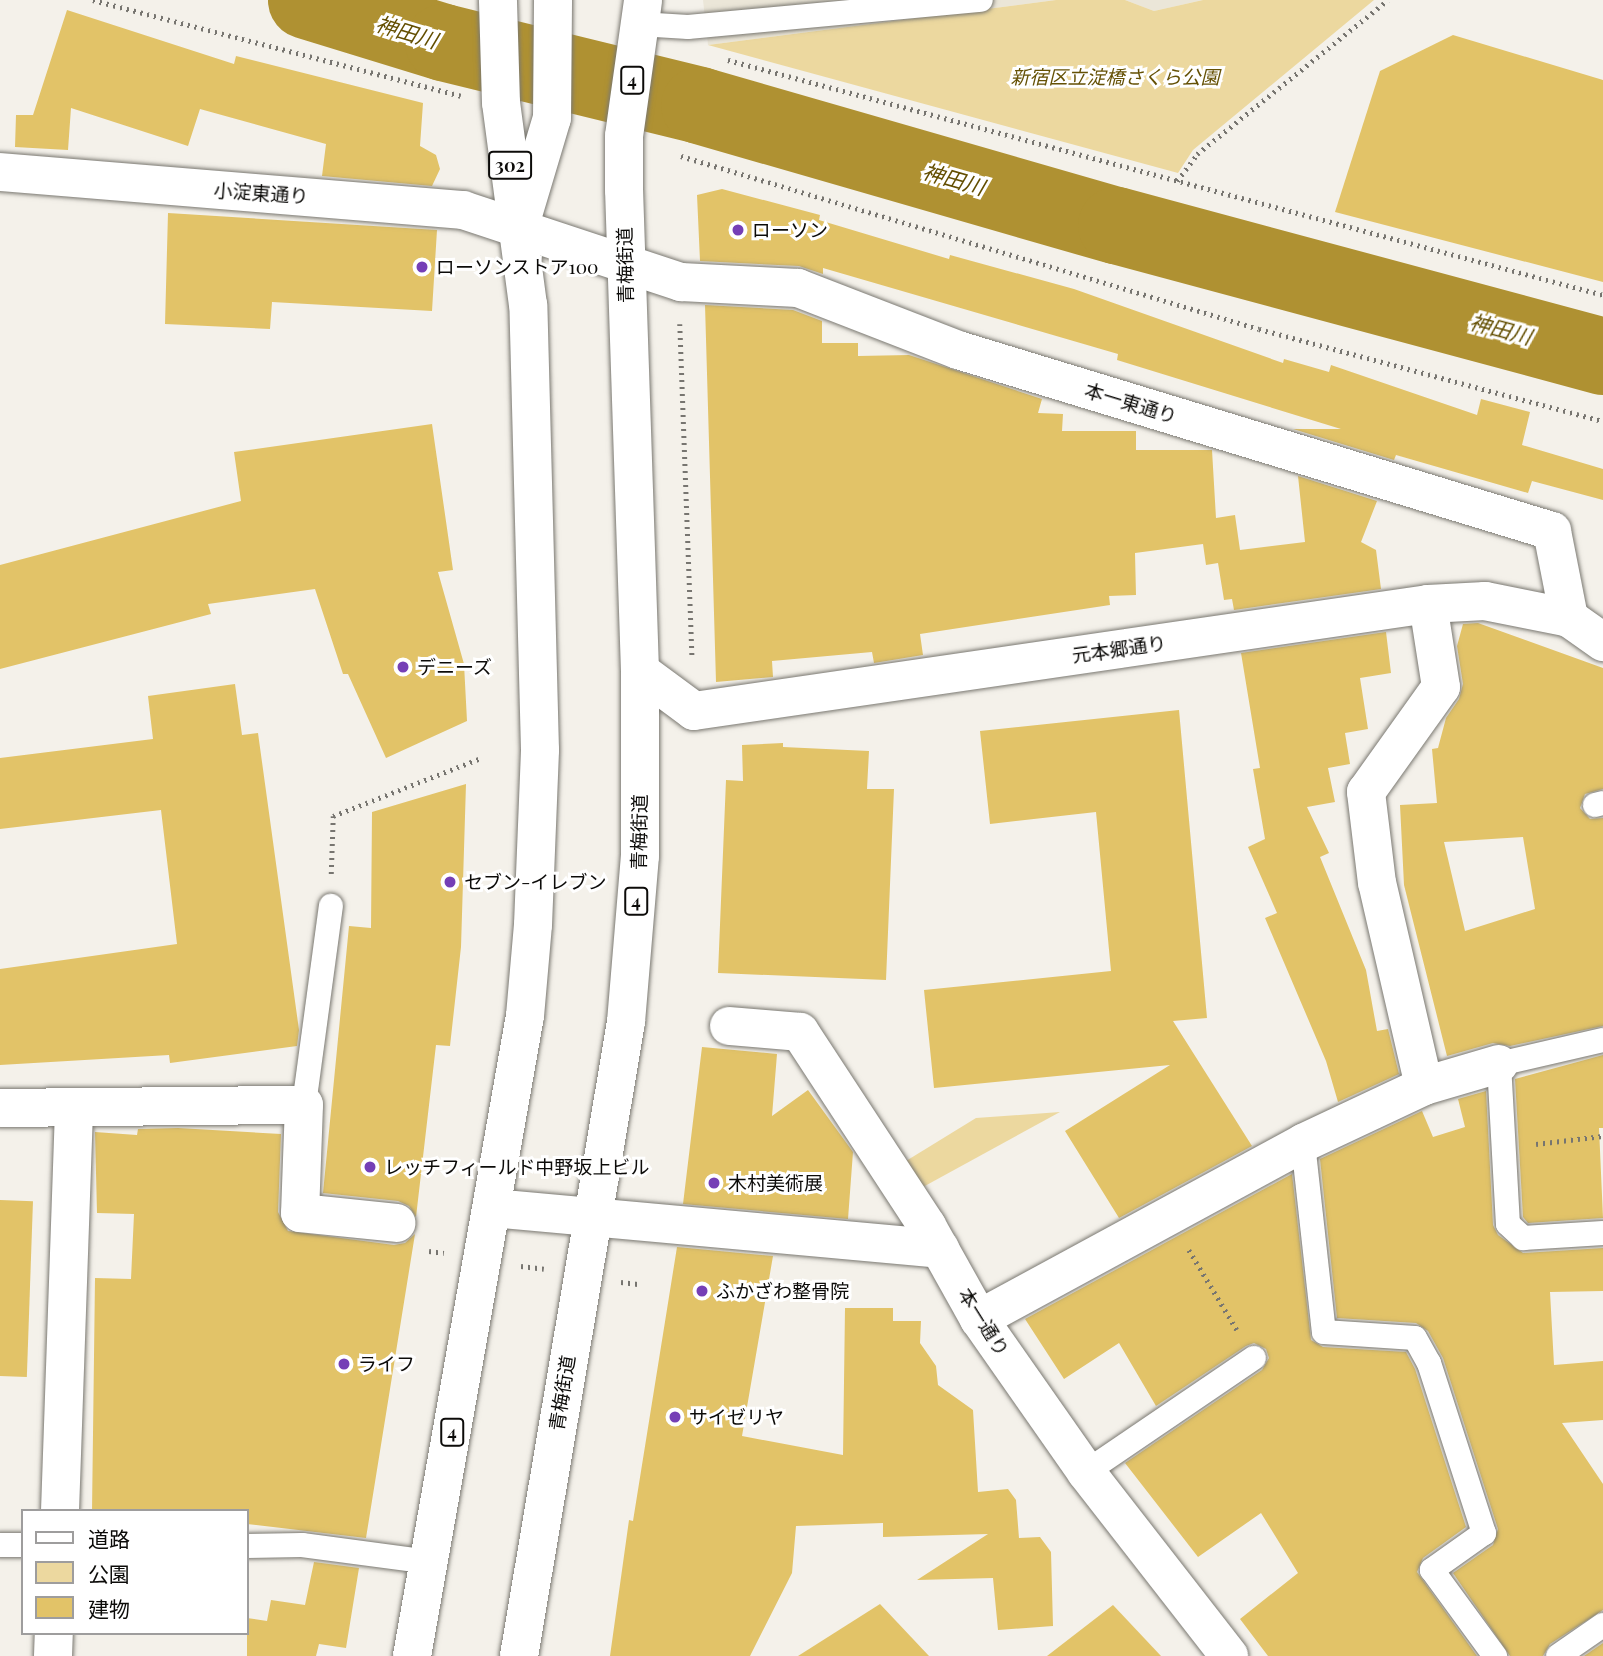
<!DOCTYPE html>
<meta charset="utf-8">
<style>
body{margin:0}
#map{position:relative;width:1603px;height:1656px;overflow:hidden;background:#f4f1ea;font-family:"Playfair Display","Noto Sans JP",serif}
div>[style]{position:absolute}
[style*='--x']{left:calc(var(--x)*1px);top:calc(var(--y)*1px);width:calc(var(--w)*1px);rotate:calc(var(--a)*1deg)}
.built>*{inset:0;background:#ebe6d8}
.green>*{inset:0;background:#ecd89f}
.river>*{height:77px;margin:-38.5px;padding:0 38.5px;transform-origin:38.5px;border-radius:38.5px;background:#af9132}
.building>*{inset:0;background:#e2c368;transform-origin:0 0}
.path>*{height:4.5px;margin-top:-2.25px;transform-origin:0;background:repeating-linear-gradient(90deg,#777570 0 2px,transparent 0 7px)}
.roads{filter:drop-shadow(0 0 2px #7a7871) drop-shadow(0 0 2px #7a7871)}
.service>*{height:24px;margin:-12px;padding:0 12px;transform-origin:12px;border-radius:12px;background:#fff}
.minor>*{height:38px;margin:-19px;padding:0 19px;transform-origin:19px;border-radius:19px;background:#fff}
.primary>*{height:38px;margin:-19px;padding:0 19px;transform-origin:19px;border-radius:19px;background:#fff}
.dots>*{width:19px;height:19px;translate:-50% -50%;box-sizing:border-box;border:4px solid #fff;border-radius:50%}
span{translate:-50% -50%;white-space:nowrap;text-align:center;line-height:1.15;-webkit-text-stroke:6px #fff;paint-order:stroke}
.shield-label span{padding:2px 5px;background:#fff;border:2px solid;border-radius:5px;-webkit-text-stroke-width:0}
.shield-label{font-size:18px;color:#0c0b09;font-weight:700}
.park-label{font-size:19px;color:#655105;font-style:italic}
.street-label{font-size:19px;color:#0c0b09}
.poi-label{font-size:19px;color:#0c0b09}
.left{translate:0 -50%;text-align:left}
.water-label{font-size:21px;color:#634e01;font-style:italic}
.legend{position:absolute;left:21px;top:1509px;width:228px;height:126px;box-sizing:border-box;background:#fff;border:2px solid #9e9d9d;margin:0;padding:9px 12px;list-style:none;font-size:21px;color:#0c0b09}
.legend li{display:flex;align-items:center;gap:14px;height:35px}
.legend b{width:35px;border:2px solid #9e9d9d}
</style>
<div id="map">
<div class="built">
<div style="clip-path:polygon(703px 0,1056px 0,708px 45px)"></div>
<div style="clip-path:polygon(1125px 0,1203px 0,1154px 11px)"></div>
</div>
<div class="green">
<div style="clip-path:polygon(1056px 0,1125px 0,1154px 11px,1203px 0,1374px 0,1193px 150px,1178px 173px,708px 45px)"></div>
<div style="clip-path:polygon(1060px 1112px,923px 1187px,906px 1161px,976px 1118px)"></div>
</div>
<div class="river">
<div style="--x:306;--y:0;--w:143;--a:17"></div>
<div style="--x:443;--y:42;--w:264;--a:13.8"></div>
<div style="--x:699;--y:105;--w:434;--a:16.1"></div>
<div style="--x:1116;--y:225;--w:504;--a:15.06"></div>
</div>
<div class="building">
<div style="clip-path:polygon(67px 10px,234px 64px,236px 56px,423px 103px,420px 146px,436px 155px,440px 169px,432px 186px,322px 176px,326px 144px,200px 109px,188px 146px,71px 108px,68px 150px,15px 147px,16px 115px,33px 115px)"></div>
<div style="clip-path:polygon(1453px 35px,1603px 80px,1603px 282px,1335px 212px,1380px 71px)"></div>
<div style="clip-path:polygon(722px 189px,820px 215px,819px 220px,949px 259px,950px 255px,1074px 289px,1283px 363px,1284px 359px,1329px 372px,1331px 365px,1477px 415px,1481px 399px,1530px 412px,1522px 445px,1603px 469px,1603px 500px,1532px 481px,1528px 493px,1396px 455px,1394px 460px,1293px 429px,1341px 429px,1117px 360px,1118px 354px,823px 268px,823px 274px,799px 266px,700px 261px,697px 195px)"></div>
<div style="clip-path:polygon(168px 213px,437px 230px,432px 311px,272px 302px,270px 329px,165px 324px)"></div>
<div style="clip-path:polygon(705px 305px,793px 310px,822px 321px,822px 343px,858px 343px,858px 356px,909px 355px,1042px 399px,1038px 413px,1063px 414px,1062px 431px,1136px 431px,1136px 450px,1212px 450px,1216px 518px,1235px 515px,1240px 550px,1305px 542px,1298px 476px,1377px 501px,1361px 542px,1376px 550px,1381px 589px,1234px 610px,1232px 599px,1224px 600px,1218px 563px,1206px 565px,1203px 544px,1135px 553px,1136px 595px,1109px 596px,1110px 605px,920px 634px,923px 655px,874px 663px,872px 652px,772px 661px,773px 677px,716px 682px)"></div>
<div style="clip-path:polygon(432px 424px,453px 570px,438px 572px,464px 664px,467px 721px,386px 758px,348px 674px,343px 674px,315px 589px,208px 604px,211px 614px,0 669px,0 565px,241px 501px,234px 452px)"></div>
<div style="clip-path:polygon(evenodd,1478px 623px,1603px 668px,1603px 789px,1585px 794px,1580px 808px,1590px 819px,1603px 818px,1603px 1026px,1510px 1046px,1493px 1043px,1447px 1056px,1404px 885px,1400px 805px,1437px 803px,1432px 749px,1438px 748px,1446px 718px,1459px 699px,1463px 684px,1457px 646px,1463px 624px,1478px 623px,1523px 837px,1535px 909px,1465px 931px,1444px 842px,1523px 837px)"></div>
<div style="clip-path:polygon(1386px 632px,1391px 673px,1360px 678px,1368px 729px,1345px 733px,1350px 764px,1328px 768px,1335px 802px,1307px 807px,1329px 853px,1320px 857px,1366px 970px,1377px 1031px,1388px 1029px,1399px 1074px,1338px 1102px,1326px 1061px,1265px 918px,1277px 913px,1248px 847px,1265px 839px,1253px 769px,1260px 768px,1241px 653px)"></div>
<div style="clip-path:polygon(235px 684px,242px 735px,258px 733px,299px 1030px,297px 1046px,170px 1063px,169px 1055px,0 1065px,0 969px,177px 944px,161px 810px,0 829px,0 758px,153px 739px,148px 696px)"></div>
<div style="clip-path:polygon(1179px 710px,1207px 1018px,1173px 1021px,1252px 1146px,1119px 1218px,1065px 1131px,1170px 1065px,934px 1088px,924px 990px,1111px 971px,1096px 812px,990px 824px,980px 731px)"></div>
<div style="clip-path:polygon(783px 743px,783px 747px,869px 751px,867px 789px,894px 789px,886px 980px,718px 973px,726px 780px,743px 781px,742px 745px)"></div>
<div style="clip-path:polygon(466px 784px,461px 947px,450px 1046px,436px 1045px,416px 1217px,409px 1206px,398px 1201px,323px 1193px,349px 926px,371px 928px,372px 812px)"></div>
<div style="clip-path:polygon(702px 1047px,777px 1054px,772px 1116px,808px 1090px,853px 1152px,848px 1219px,683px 1204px)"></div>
<div style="clip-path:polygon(1603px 1055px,1603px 1128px,1599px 1128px,1603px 1218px,1528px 1223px,1523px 1217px,1515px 1079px)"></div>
<div style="clip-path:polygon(1486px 1091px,1493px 1225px,1498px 1235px,1523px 1253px,1603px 1248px,1603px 1291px,1550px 1292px,1554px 1365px,1603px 1361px,1603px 1420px,1562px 1423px,1603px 1484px,1603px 1610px,1550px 1644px,1543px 1656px,1510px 1656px,1453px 1573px,1493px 1545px,1498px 1529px,1443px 1358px,1428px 1331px,1416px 1323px,1337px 1318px,1320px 1159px,1422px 1111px,1433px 1137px,1465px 1127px,1458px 1099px)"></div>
<div style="clip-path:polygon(178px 1128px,281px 1134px,278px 1212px,288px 1231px,394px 1245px,405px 1243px,415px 1234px,366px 1538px,247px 1524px,247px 1511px,92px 1511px,95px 1278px,131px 1279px,134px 1214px,97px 1213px,95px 1132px,137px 1135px,138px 1129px)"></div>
<div style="clip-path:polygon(1292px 1174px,1311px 1340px,1323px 1347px,1406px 1352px,1415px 1369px,1466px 1527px,1423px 1558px,1417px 1572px,1477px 1656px,1268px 1656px,1240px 1619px,1298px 1573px,1261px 1513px,1198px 1557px,1125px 1463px,1262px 1370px,1269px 1358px,1266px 1349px,1254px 1343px,1246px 1346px,1156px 1406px,1119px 1343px,1064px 1379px,1025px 1319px)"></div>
<div style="left:0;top:1200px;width:33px;height:176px;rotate:2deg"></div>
<div style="clip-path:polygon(677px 1247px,773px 1256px,742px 1436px,843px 1455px,845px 1308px,893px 1308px,893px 1321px,921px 1321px,920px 1343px,936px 1366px,938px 1385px,973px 1410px,978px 1492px,1008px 1489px,1016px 1500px,1019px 1538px,1040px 1537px,1051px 1552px,1053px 1626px,998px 1630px,993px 1578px,917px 1580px,988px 1534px,883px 1537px,883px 1523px,796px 1526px,792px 1573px,750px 1656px,610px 1656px,629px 1520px,633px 1521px)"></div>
<div style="clip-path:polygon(314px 1562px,359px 1568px,346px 1648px,319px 1644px,316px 1656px,247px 1656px,247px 1618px,267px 1621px,271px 1600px,305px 1605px)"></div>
<div style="clip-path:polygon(880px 1604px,929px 1656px,798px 1656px)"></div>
<div style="clip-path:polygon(1113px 1605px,1161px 1656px,1047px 1656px)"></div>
<div style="clip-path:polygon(1603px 1643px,1603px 1656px,1584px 1656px)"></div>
</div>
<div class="path">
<div style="--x:93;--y:0;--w:380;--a:14.6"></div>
<div style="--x:728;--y:60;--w:906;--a:15.03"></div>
<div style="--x:681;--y:156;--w:603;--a:16.66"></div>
<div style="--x:1259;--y:329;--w:356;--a:15"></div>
<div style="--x:1177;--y:181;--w:34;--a:-53"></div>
<div style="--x:1197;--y:154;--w:245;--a:-38.9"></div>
<div style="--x:680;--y:324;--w:334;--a:87.9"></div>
<div style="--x:331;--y:874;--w:58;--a:-88"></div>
<div style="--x:333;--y:816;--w:159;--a:-21.4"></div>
<div style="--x:1536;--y:1144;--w:67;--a:-6.8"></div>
<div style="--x:1189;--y:1250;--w:93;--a:59"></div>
<div style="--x:429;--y:1251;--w:15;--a:8"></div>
<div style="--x:521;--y:1266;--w:23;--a:7"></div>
<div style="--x:621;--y:1282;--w:17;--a:7"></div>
</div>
<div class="roads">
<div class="service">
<div style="--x:639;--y:24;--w:49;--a:3.5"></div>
<div style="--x:688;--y:27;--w:294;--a:-5.3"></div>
<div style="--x:1595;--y:805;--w:8;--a:-14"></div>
<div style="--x:1603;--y:1040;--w:107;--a:167"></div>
<div style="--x:1499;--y:1064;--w:160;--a:86.8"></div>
<div style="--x:1508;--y:1224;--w:21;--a:43"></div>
<div style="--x:1523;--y:1238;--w:80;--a:-3.6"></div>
<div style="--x:304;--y:1105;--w:201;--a:-82.3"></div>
<div style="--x:1303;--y:1143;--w:190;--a:83.7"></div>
<div style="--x:1324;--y:1332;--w:91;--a:3.8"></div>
<div style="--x:1415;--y:1338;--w:29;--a:61"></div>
<div style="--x:1429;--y:1363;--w:179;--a:72.1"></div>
<div style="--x:1484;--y:1533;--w:64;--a:144.6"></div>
<div style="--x:1432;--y:1570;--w:107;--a:53.8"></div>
<div style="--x:1086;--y:1472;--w:203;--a:-34.2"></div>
<div style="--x:0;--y:1545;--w:23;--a:0"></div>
<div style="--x:247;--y:1546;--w:55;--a:-1"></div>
<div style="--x:302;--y:1545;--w:128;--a:7.6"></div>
<div style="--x:1558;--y:1656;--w:55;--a:-34.6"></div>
</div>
<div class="minor">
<div style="--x:0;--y:172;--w:465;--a:4.7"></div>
<div style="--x:463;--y:210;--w:230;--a:18.3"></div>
<div style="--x:681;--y:282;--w:117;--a:2.9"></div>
<div style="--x:798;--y:288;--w:172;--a:21.2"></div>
<div style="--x:958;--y:350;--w:621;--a:16.95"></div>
<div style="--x:1552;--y:531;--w:89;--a:78.9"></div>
<div style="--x:640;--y:671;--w:67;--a:36.5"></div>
<div style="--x:694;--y:711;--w:742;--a:-8.29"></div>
<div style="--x:1428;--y:604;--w:57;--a:-3"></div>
<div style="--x:1485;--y:601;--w:86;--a:11.4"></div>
<div style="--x:1569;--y:618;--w:42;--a:35.2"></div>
<div style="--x:729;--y:1026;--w:71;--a:4.8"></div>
<div style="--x:800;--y:1032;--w:232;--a:56.8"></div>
<div style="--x:927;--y:1226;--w:107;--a:60.8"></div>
<div style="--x:979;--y:1319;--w:187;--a:55"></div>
<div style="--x:1086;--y:1472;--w:233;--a:52.1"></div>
<div style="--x:1424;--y:1086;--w:208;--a:-103"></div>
<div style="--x:1377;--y:883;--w:92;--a:-96.9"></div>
<div style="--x:1366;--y:792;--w:129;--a:-54.5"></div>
<div style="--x:1441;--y:687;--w:84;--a:-98.9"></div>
<div style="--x:0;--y:1108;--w:304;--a:-0.6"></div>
<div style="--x:304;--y:1105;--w:108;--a:92.1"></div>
<div style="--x:300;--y:1213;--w:97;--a:5.9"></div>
<div style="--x:492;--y:1208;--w:450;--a:5.2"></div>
<div style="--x:979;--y:1319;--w:369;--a:-28.5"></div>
<div style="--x:1303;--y:1143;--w:134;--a:-25.2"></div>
<div style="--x:1424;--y:1086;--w:78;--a:-16.3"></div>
<div style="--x:60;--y:1511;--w:402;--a:-88"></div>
<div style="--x:53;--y:1656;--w:23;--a:-88"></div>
</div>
<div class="primary">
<div style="--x:523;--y:215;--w:101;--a:-73.4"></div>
<div style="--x:552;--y:118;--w:118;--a:-89.5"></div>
<div style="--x:412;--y:1656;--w:650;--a:-79.99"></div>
<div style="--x:525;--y:1016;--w:91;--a:-85"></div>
<div style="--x:533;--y:925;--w:175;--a:-87.7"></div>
<div style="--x:540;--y:750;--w:445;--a:-91.5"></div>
<div style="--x:528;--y:305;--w:204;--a:-97.6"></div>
<div style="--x:501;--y:103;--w:103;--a:-91.7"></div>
<div style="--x:519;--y:1656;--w:643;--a:-80.42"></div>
<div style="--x:626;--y:1022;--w:167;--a:-85.2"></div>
<div style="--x:640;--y:856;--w:185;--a:-90"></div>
<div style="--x:640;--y:671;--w:481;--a:-91.9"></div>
<div style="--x:624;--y:190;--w:54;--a:-90"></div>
<div style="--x:624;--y:136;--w:137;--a:-82"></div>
</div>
</div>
<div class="dots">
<div style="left:738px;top:230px;background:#753fb6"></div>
<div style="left:422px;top:267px;background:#753fb6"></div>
<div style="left:403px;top:667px;background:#753fb6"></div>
<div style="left:450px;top:882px;background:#753fb6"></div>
<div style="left:370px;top:1167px;background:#753fb6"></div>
<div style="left:714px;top:1183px;background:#753fb6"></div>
<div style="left:702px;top:1291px;background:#753fb6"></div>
<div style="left:344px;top:1364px;background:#753fb6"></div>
<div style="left:675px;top:1417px;background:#753fb6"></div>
</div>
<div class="shield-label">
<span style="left:632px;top:80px">4</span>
<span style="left:510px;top:165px">302</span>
<span style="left:636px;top:901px">4</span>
<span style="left:452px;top:1432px">4</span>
</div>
<div class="park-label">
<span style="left:1115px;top:77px">新宿区立淀橋さくら公園</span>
</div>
<div class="street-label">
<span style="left:261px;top:193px;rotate:4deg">小淀東通り</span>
<span style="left:625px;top:265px;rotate:-91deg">青梅街道</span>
<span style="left:1131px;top:403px;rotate:17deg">本一東通り</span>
<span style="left:1119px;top:649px;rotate:-8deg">元本郷通り</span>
<span style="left:639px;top:832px;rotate:-89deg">青梅街道</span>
<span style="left:984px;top:1322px;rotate:58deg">本一通り</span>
<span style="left:562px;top:1393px;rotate:-81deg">青梅街道</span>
</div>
<div class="poi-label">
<span class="left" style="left:752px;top:230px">ローソン</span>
<span class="left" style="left:436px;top:267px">ローソンストア100</span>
<span class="left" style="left:417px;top:667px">デニーズ</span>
<span class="left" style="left:464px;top:882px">セブン-イレブン</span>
<span class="left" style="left:384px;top:1167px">レッチフィールド中野坂上ビル</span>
<span class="left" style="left:728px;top:1183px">木村美術展</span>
<span class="left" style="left:716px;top:1291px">ふかざわ整骨院</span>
<span class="left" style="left:358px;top:1364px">ライフ</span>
<span class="left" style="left:689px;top:1417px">サイゼリヤ</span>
</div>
<div class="water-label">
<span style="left:407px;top:31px;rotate:17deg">神田川</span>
<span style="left:954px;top:178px;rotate:16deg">神田川</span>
<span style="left:1501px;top:328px;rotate:15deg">神田川</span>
</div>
<ul class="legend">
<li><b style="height:9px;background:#fff"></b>道路</li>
<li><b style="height:19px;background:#ecd89f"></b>公園</li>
<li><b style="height:19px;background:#e2c368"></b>建物</li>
</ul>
</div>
